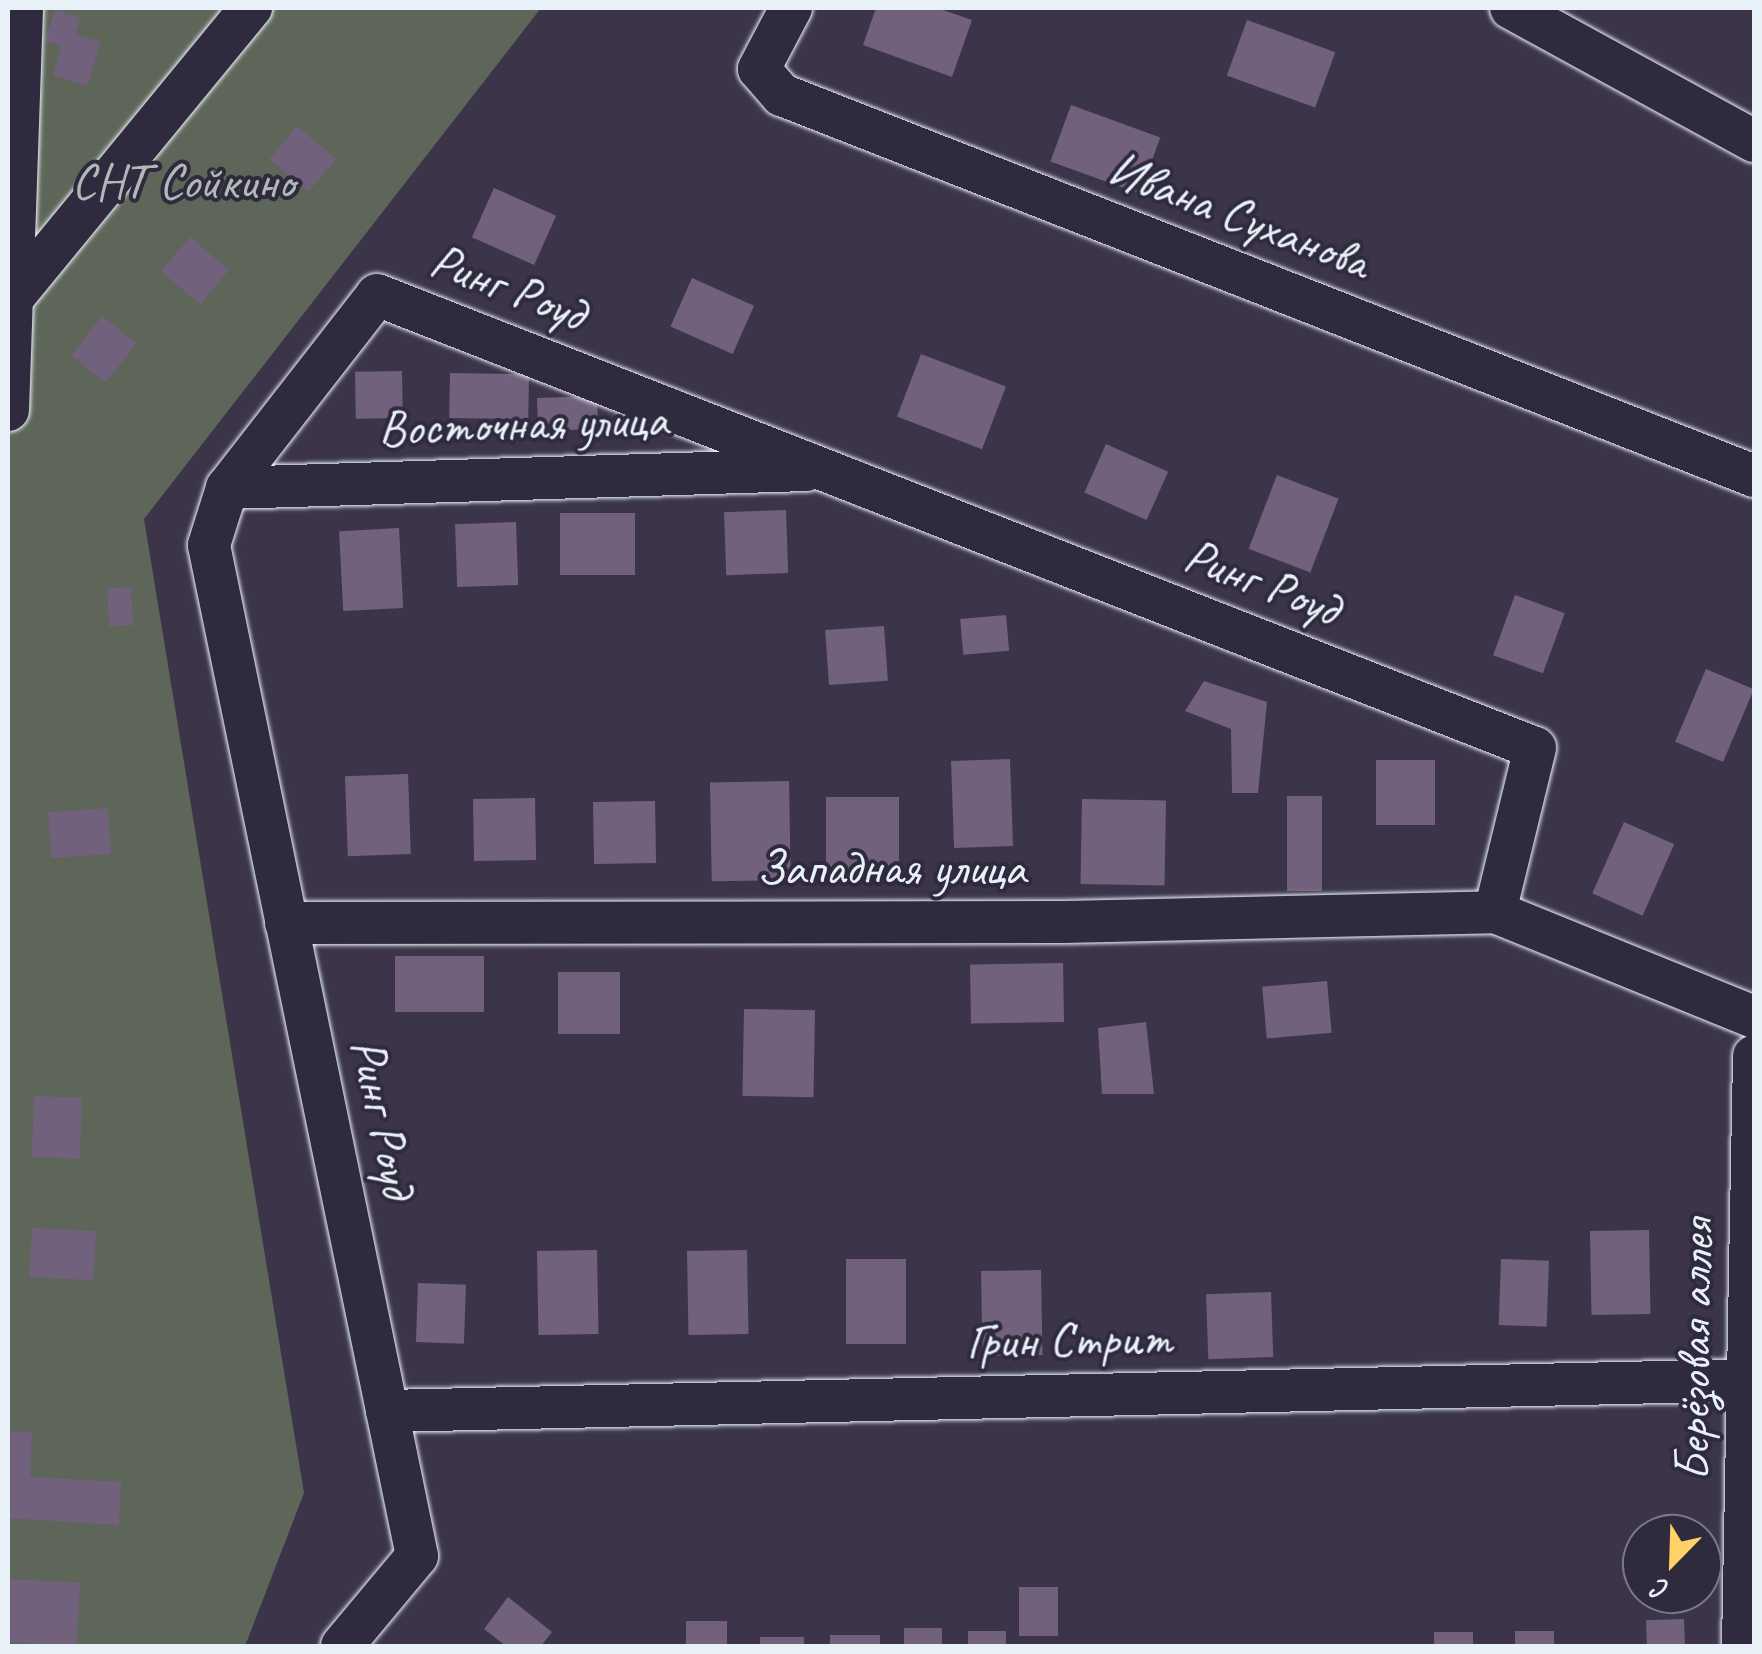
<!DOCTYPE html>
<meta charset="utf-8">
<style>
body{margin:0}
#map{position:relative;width:1762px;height:1654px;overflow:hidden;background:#3c354a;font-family:Caveat,sans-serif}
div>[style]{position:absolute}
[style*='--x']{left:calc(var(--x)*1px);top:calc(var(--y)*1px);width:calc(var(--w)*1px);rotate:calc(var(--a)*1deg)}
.green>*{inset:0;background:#5e6659}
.building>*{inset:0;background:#71617d;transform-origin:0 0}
.roads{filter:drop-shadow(0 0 2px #e8f1f8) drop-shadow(0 0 2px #e8f1f8)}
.minor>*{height:42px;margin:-21px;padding:0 21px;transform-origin:21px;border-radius:21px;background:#2f2a3d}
span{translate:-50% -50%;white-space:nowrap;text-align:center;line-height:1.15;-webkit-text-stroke:8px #2f2a3d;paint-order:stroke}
.park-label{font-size:50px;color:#b1b9b8}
.street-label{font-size:50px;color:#e8f1f8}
.frame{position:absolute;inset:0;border:10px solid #e8f1f8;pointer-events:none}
.north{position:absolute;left:1622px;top:1514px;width:100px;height:100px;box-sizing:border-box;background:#2f2a3d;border:2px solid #797a88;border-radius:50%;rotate:203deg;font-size:28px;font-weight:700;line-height:40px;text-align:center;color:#e8f1f8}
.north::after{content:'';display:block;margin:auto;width:35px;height:45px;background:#ffd166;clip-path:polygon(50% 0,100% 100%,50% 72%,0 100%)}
</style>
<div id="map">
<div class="green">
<div style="clip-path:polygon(8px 8px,541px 8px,144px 519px,304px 1493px,245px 1646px,8px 1646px)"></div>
</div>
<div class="building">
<div style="clip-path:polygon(876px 8px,937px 8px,972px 20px,952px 77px,863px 45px)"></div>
<div style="clip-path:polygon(55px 10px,81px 18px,75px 34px,101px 42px,87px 86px,53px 75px,62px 46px,45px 41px)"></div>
<div style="left:1247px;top:20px;width:94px;height:59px;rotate:20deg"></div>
<div style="left:1071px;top:105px;width:95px;height:60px;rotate:20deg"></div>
<div style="left:297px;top:126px;width:51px;height:43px;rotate:40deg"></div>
<div style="left:494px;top:188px;width:68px;height:54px;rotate:24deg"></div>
<div style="left:190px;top:237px;width:51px;height:45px;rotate:40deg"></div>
<div style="left:692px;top:278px;width:68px;height:53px;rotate:24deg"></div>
<div style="left:102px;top:316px;width:44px;height:50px;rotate:38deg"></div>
<div style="left:921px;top:354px;width:91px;height:67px;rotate:21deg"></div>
<div style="left:402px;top:371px;width:47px;height:47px;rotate:89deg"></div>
<div style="left:450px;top:373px;width:79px;height:45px;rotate:1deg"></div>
<div style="left:597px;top:396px;width:33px;height:60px;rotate:88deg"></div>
<div style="left:1106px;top:444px;width:68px;height:53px;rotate:24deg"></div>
<div style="left:1277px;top:475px;width:66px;height:79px;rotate:21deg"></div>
<div style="left:786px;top:510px;width:63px;height:62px;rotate:88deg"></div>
<div style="left:635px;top:513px;width:62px;height:75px;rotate:90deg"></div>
<div style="left:516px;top:522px;width:63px;height:61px;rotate:88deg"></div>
<div style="left:399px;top:528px;width:80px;height:60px;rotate:87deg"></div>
<div style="left:131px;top:587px;width:38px;height:24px;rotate:87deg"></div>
<div style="left:1515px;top:595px;width:53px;height:64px;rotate:20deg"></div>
<div style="left:1006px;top:615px;width:36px;height:46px;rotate:85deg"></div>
<div style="left:884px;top:626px;width:55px;height:59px;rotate:86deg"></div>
<div style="left:1706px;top:669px;width:52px;height:79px;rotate:23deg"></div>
<div style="clip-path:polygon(1204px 681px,1267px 702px,1258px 793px,1232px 793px,1231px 729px,1185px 711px)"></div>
<div style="left:1010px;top:759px;width:87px;height:59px;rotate:88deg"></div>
<div style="left:1376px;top:760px;width:59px;height:65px"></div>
<div style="left:408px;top:774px;width:80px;height:63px;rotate:88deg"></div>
<div style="left:789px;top:781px;width:99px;height:79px;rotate:89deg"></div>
<div style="left:1287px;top:796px;width:35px;height:95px"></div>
<div style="left:826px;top:797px;width:73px;height:79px"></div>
<div style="left:535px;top:798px;width:62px;height:62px;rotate:89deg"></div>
<div style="left:1082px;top:799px;width:84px;height:85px;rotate:1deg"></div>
<div style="left:655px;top:801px;width:62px;height:62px;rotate:89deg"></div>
<div style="left:108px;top:808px;width:46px;height:60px;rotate:86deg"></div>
<div style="left:1624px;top:822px;width:55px;height:78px;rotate:24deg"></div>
<div style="left:395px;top:956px;width:89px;height:56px"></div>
<div style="left:1063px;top:963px;width:59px;height:93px;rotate:89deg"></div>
<div style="left:620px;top:972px;width:62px;height:62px;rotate:90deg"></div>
<div style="left:1327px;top:981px;width:52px;height:65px;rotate:85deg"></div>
<div style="left:744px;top:1009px;width:71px;height:87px;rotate:1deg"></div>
<div style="clip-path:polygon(1146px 1022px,1154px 1094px,1102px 1094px,1098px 1028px)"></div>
<div style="left:34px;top:1096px;width:48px;height:61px;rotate:2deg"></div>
<div style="left:32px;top:1228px;width:64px;height:49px;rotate:3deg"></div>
<div style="left:1649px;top:1230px;width:84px;height:59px;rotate:89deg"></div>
<div style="left:597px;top:1250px;width:84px;height:60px;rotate:89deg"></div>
<div style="left:747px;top:1250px;width:84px;height:60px;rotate:89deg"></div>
<div style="left:846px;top:1259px;width:60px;height:85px"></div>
<div style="left:1501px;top:1259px;width:48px;height:66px;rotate:2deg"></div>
<div style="left:1041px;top:1270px;width:85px;height:60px;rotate:89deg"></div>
<div style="left:418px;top:1283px;width:48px;height:59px;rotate:2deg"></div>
<div style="left:1271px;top:1292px;width:65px;height:65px;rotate:88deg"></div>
<div style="clip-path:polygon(8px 1431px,32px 1432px,30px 1477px,121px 1482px,119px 1525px,8px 1518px)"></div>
<div style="left:8px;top:1579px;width:72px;height:63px;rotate:3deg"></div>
<div style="left:1019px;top:1587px;width:39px;height:49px"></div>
<div style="clip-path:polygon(508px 1597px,552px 1632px,541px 1646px,506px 1646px,484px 1629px)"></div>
<div style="left:1684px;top:1619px;width:27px;height:38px;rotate:88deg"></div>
<div style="left:727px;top:1621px;width:25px;height:41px;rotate:90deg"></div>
<div style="left:904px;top:1628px;width:38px;height:18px"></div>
<div style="left:968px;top:1631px;width:38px;height:15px"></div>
<div style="left:1515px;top:1631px;width:39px;height:15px"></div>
<div style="left:1434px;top:1632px;width:39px;height:14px"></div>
<div style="left:830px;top:1635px;width:50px;height:11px"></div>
<div style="left:804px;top:1637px;width:9px;height:44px;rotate:90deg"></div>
</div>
<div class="roads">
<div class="minor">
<div style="--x:791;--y:8;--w:69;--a:117.7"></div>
<div style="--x:759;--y:69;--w:35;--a:49"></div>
<div style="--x:782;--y:95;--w:1044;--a:21.4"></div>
<div style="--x:1511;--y:8;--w:277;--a:28.7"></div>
<div style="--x:15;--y:295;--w:372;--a:-50.6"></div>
<div style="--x:8;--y:410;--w:402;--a:-88"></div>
<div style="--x:227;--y:488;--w:579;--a:-1.78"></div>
<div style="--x:286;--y:923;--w:778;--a:-0.07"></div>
<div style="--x:1064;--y:922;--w:431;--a:-1.3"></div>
<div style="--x:387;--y:1411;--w:1367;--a:-1.3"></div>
<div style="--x:342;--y:1646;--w:117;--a:-50.2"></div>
<div style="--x:417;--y:1556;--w:1032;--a:-101.63"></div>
<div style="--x:209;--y:545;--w:60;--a:-72.5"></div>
<div style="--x:227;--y:488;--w:244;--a:-52.1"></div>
<div style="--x:377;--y:295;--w:1243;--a:21.37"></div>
<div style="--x:1535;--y:748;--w:169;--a:103.7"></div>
<div style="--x:1495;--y:912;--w:279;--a:22.1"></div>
<div style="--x:1743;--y:1646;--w:590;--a:-88.93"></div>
</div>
</div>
<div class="park-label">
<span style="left:183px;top:182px">СНТ Сойкино</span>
</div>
<div class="street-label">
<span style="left:1239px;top:215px;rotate:21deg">Ивана Суханова</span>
<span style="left:508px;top:287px;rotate:21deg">Ринг Роуд</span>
<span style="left:523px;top:424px;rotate:-2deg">Восточная улица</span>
<span style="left:1262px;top:582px;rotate:21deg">Ринг Роуд</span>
<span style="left:891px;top:868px">Западная улица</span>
<span style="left:383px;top:1118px;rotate:78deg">Ринг Роуд</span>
<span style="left:1069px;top:1340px;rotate:-1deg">Грин Стрит</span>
<span style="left:1694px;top:1350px;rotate:-89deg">Берёзовая аллея</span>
</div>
<div class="frame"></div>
<div class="north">С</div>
</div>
